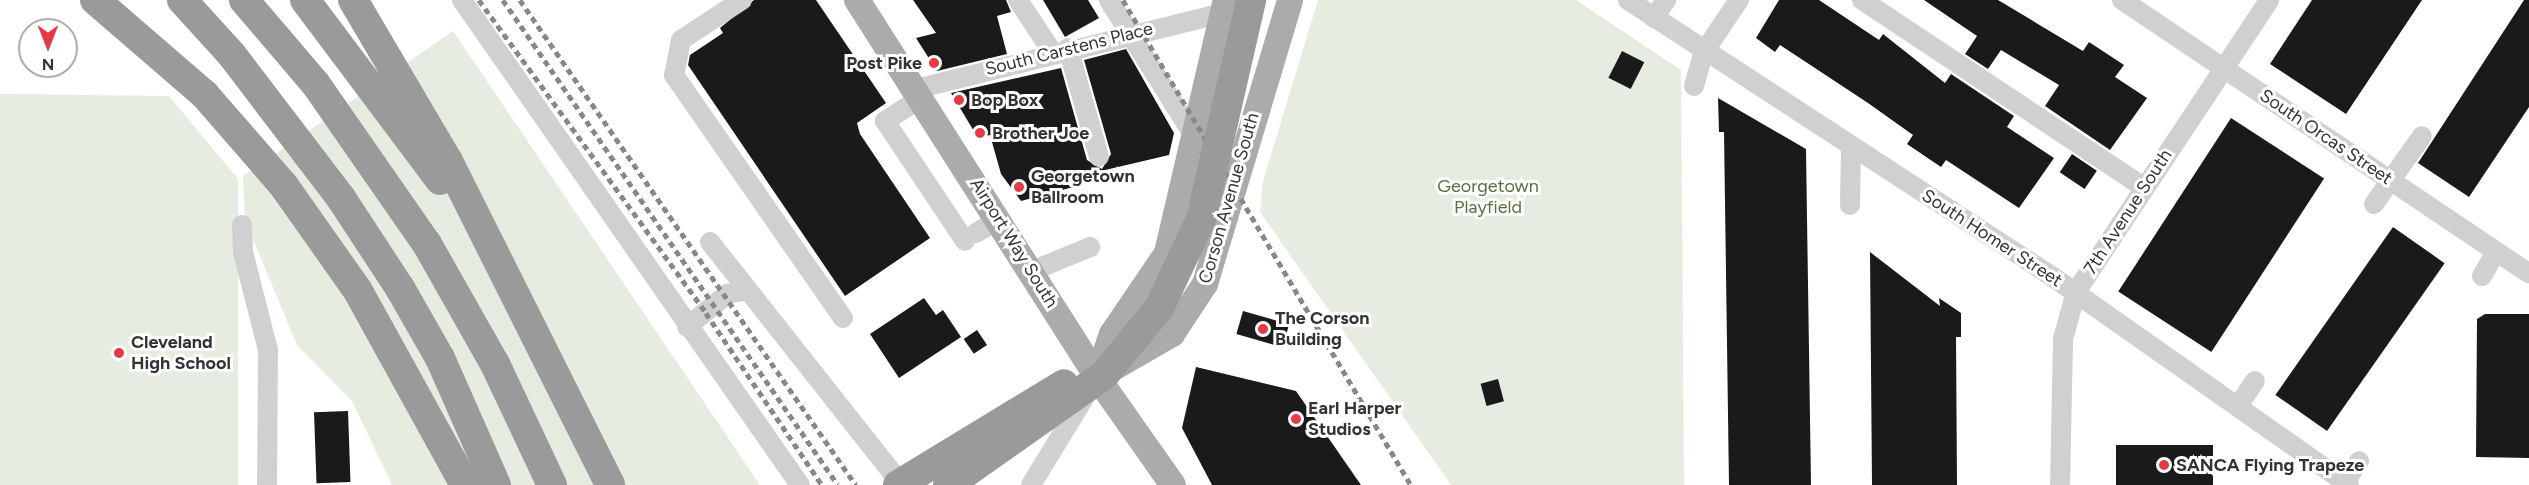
<!DOCTYPE html>
<style>
body{margin:0}
#map{position:relative;width:2529px;height:485px;overflow:hidden;background:#fff;font-family:Figtree,sans-serif}
div>[style]{position:absolute}
[style*='--x']{left:calc(var(--x)*1px);top:calc(var(--y)*1px);width:calc(var(--w)*1px);rotate:calc(var(--a)*1deg)}
.green>*{inset:0;background:#e6ecdf}
.building>*{inset:0;background:#1a1a1a;transform-origin:0 0}
.minor>*{height:20px;margin:-10px;padding:0 10px;transform-origin:10px;border-radius:10px;background:#d0d0d0}
.major>*{height:26px;margin:-13px;padding:0 13px;transform-origin:13px;border-radius:13px;background:#ababab}
.highway>*{height:30px;margin:-15px;padding:0 15px;transform-origin:15px;border-radius:15px;background:#9a9a9a}
.rail>*{height:4.5px;margin-top:-2.25px;transform-origin:0;background:repeating-linear-gradient(90deg,#888 0 6px,transparent 0 10.5px)}
.highway-bridge>*{height:30px;margin:-15px;padding:0 15px;transform-origin:15px;border-radius:15px;background:#9a9a9a}
.dots>*{width:16px;height:16px;translate:-50% -50%;box-sizing:border-box;border:3px solid #fff;border-radius:50%}
span{translate:-50% -50%;white-space:nowrap;text-align:center;line-height:1.15;-webkit-text-stroke:6px #fff;paint-order:stroke}
.street-label{font-size:18px;color:#333}
.poi-label{font-size:18px;color:#333;font-weight:700}
.right{translate:-100% -50%;text-align:right}
.left{translate:0 -50%;text-align:left}
.park-label{font-size:18px;color:#56703f}
.north{position:absolute;left:18px;top:18px;width:60px;height:60px;box-sizing:border-box;background:#fff;border:2px solid #adadad;border-radius:50%;rotate:180deg;font-size:16px;font-weight:700;line-height:24px;text-align:center;color:#333}
.north::after{content:'';display:block;margin:auto;width:21px;height:27px;background:#e63946;clip-path:polygon(50% 0,100% 100%,50% 72%,0 100%)}
</style>
<div id="map">
<div class="green">
<div style="clip-path:polygon(1318px 0,1576px 0,1681px 70px,1684px 485px,1451px 485px,1260px 212px,1263px 181px)"></div>
<div style="clip-path:polygon(453px 31px,760px 485px,392px 485px,352px 401px,297px 345px,245px 220px,243px 176px)"></div>
<div style="clip-path:polygon(0 94px,169px 96px,238px 179px,238px 485px,0 485px)"></div>
</div>
<div class="building">
<div style="clip-path:polygon(754px 0,816px 0,886px 103px,857px 123px,860px 134px,930px 238px,845px 296px,688px 65px,690px 55px,723px 33px,720px 28px)"></div>
<div style="clip-path:polygon(913px 0,1006px 0,1011px 12px,997px 16px,1007px 54px,937px 71px,916px 38px,936px 33px)"></div>
<div style="clip-path:polygon(1043px 0,1088px 0,1099px 18px,1065px 37px)"></div>
<div style="clip-path:polygon(1779px 0,1819px 0,1879px 40px,1883px 34px,1945px 83px,1951px 74px,2014px 116px,2007px 127px,2054px 158px,2019px 208px,1946px 160px,1941px 167px,1907px 144px,1913px 135px,1868px 103px,1780px 45px,1775px 52px,1756px 38px)"></div>
<div style="clip-path:polygon(1924px 0,1998px 0,2083px 51px,2089px 42px,2124px 65px,2115px 77px,2147px 98px,2110px 150px,2045px 106px,2059px 85px,2001px 50px,1988px 69px,1965px 54px,1977px 36px)"></div>
<div style="clip-path:polygon(2312px 0,2422px 0,2346px 114px,2270px 64px)"></div>
<div style="clip-path:polygon(2524px 0,2529px 0,2529px 107px,2469px 197px,2418px 163px)"></div>
<div style="clip-path:polygon(1126px 49px,1174px 133px,1169px 155px,1101px 171px,1103px 179px,1021px 201px,1001px 174px,990px 135px,978px 138px,951px 93px,1061px 68px,1087px 160px,1102px 169px,1111px 154px,1084px 60px)"></div>
<div style="left:1622px;top:51px;width:25px;height:30px;rotate:27deg"></div>
<div style="clip-path:polygon(1718px 98px,1806px 149px,1811px 485px,1729px 485px,1724px 132px,1719px 132px)"></div>
<div style="left:2231px;top:118px;width:111px;height:207px;rotate:33deg"></div>
<div style="left:2072px;top:154px;width:30px;height:22px;rotate:34deg"></div>
<div style="left:2393px;top:227px;width:63px;height:205px;rotate:35deg"></div>
<div style="clip-path:polygon(1870px 252px,1940px 306px,1939px 298px,1961px 313px,1961px 337px,1956px 337px,1957px 485px,1872px 485px)"></div>
<div style="clip-path:polygon(924px 298px,936px 315px,943px 310px,961px 337px,899px 378px,870px 334px)"></div>
<div style="left:1243px;top:311px;width:48px;height:24px;rotate:16deg"></div>
<div style="clip-path:polygon(2485px 314px,2529px 314px,2529px 458px,2476px 457px,2477px 319px)"></div>
<div style="left:977px;top:330px;width:18px;height:16px;rotate:56deg"></div>
<div style="clip-path:polygon(1196px 367px,1296px 391px,1361px 485px,1212px 485px,1182px 428px)"></div>
<div style="left:1498px;top:379px;width:23px;height:18px;rotate:75deg"></div>
<div style="left:348px;top:411px;width:71px;height:34px;rotate:88deg"></div>
<div style="left:2116px;top:445px;width:97px;height:40px"></div>
</div>
<div class="minor">
<div style="--x:462;--y:0;--w:591;--a:55.13"></div>
<div style="--x:742;--y:0;--w:73;--a:146.7"></div>
<div style="--x:681;--y:40;--w:36;--a:101"></div>
<div style="--x:674;--y:75;--w:296;--a:55.2"></div>
<div style="--x:1018;--y:0;--w:64;--a:56.6"></div>
<div style="--x:1109;--y:0;--w:164;--a:58"></div>
<div style="--x:1628;--y:0;--w:507;--a:33.09"></div>
<div style="--x:2053;--y:277;--w:362;--a:35.1"></div>
<div style="--x:1862;--y:0;--w:338;--a:33.6"></div>
<div style="--x:2122;--y:0;--w:490;--a:33.9"></div>
<div style="--x:1654;--y:18;--w:22;--a:-56"></div>
<div style="--x:1068;--y:48;--w:113;--a:74.1"></div>
<div style="--x:1694;--y:86;--w:35;--a:-74"></div>
<div style="--x:1704;--y:52;--w:63;--a:-56.1"></div>
<div style="--x:916;--y:89;--w:315;--a:-13.9"></div>
<div style="--x:921;--y:98;--w:43;--a:147.4"></div>
<div style="--x:885;--y:121;--w:144;--a:56.3"></div>
<div style="--x:2374;--y:204;--w:83;--a:-54.8"></div>
<div style="--x:1850;--y:205;--w:58;--a:-89"></div>
<div style="--x:242;--y:225;--w:27;--a:88"></div>
<div style="--x:243;--y:252;--w:101;--a:75.7"></div>
<div style="--x:268;--y:350;--w:135;--a:90.4"></div>
<div style="--x:976;--y:233;--w:27;--a:-31"></div>
<div style="--x:710;--y:242;--w:310;--a:51.7"></div>
<div style="--x:1032;--y:271;--w:63;--a:-22.5"></div>
<div style="--x:2482;--y:276;--w:28;--a:-60"></div>
<div style="--x:687;--y:327;--w:52;--a:-39.5"></div>
<div style="--x:727;--y:294;--w:16;--a:-11"></div>
<div style="--x:2238;--y:406;--w:30;--a:-56"></div>
<div style="--x:2345;--y:482;--w:25;--a:-56"></div>
<div style="--x:1031;--y:485;--w:111;--a:-58.6"></div>
<div style="--x:2060;--y:485;--w:146;--a:-88.8"></div>
<div style="--x:2063;--y:339;--w:49;--a:-74.5"></div>
<div style="--x:2076;--y:292;--w:350;--a:-56.5"></div>
</div>
<div class="major">
<div style="--x:857;--y:0;--w:447;--a:57.5"></div>
<div style="--x:1097;--y:377;--w:132;--a:54.9"></div>
<div style="--x:1108;--y:371;--w:74;--a:-30"></div>
<div style="--x:1172;--y:334;--w:60;--a:-56.6"></div>
<div style="--x:1205;--y:284;--w:296;--a:-73.3"></div>
<div style="--x:1097;--y:377;--w:46;--a:-70.8"></div>
<div style="--x:1112;--y:334;--w:98;--a:-55.8"></div>
<div style="--x:1167;--y:253;--w:260;--a:-76.9"></div>
</div>
<div class="highway">
<div style="--x:95;--y:0;--w:145;--a:40.8"></div>
<div style="--x:205;--y:95;--w:121;--a:49"></div>
<div style="--x:284;--y:186;--w:128;--a:54.8"></div>
<div style="--x:358;--y:291;--w:222;--a:61.1"></div>
<div style="--x:182;--y:0;--w:74;--a:47.7"></div>
<div style="--x:232;--y:55;--w:180;--a:52.7"></div>
<div style="--x:341;--y:198;--w:108;--a:56.8"></div>
<div style="--x:400;--y:288;--w:81;--a:60.3"></div>
<div style="--x:440;--y:358;--w:139;--a:66.2"></div>
<div style="--x:244;--y:0;--w:109;--a:49.5"></div>
<div style="--x:315;--y:83;--w:196;--a:55.2"></div>
<div style="--x:427;--y:244;--w:138;--a:60.5"></div>
<div style="--x:495;--y:364;--w:134;--a:64.8"></div>
<div style="--x:305;--y:0;--w:225;--a:53.1"></div>
<div style="--x:353;--y:0;--w:187;--a:59.5"></div>
<div style="--x:448;--y:161;--w:362;--a:63.4"></div>
</div>
<div class="rail">
<div style="--x:479;--y:0;--w:387;--a:54"></div>
<div style="--x:706;--y:313;--w:207;--a:56"></div>
<div style="--x:503;--y:0;--w:589;--a:55.37"></div>
<div style="--x:520;--y:0;--w:590;--a:55.29"></div>
<div style="--x:1123;--y:0;--w:564;--a:59.3"></div>
</div>
<div class="highway-bridge">
<div style="--x:898;--y:485;--w:194;--a:-31.3"></div>
<div style="--x:948;--y:485;--w:191;--a:-35.2"></div>
<div style="--x:1104;--y:375;--w:87;--a:-50.6"></div>
<div style="--x:1159;--y:308;--w:98;--a:-64.7"></div>
<div style="--x:1201;--y:219;--w:225;--a:-77.1"></div>
</div>
<div class="dots">
<div style="left:934px;top:63px;background:#e63946"></div>
<div style="left:959px;top:100px;background:#e63946"></div>
<div style="left:980px;top:133px;background:#e63946"></div>
<div style="left:1019px;top:187px;background:#e63946"></div>
<div style="left:1263px;top:329px;background:#e63946"></div>
<div style="left:119px;top:353px;background:#e63946"></div>
<div style="left:1296px;top:419px;background:#e63946"></div>
<div style="left:2164px;top:465px;background:#e63946"></div>
</div>
<div class="street-label">
<span style="left:1069px;top:49px;rotate:-14deg">South Carstens Place</span>
<span style="left:2326px;top:137px;rotate:34deg">South Orcas Street</span>
<span style="left:1229px;top:198px;rotate:-74deg">Corson Avenue South</span>
<span style="left:2128px;top:212px;rotate:-57deg">7th Avenue South</span>
<span style="left:1992px;top:238px;rotate:33deg">South Homer Street</span>
<span style="left:1014px;top:243px;rotate:58deg">Airport Way South</span>
</div>
<div class="poi-label">
<span class="right" style="left:922px;top:63px">Post Pike</span>
<span class="left" style="left:971px;top:100px">Bop Box</span>
<span class="left" style="left:992px;top:133px">Brother Joe</span>
<span class="left" style="left:1031px;top:187px">Georgetown<br>Ballroom</span>
<span class="left" style="left:1275px;top:329px">The Corson<br>Building</span>
<span class="left" style="left:131px;top:353px">Cleveland<br>High School</span>
<span class="left" style="left:1308px;top:419px">Earl Harper<br>Studios</span>
<span class="left" style="left:2176px;top:465px">SANCA Flying Trapeze</span>
</div>
<div class="park-label">
<span style="left:1488px;top:197px">Georgetown<br>Playfield</span>
</div>
<div class="north">N</div>
</div>
